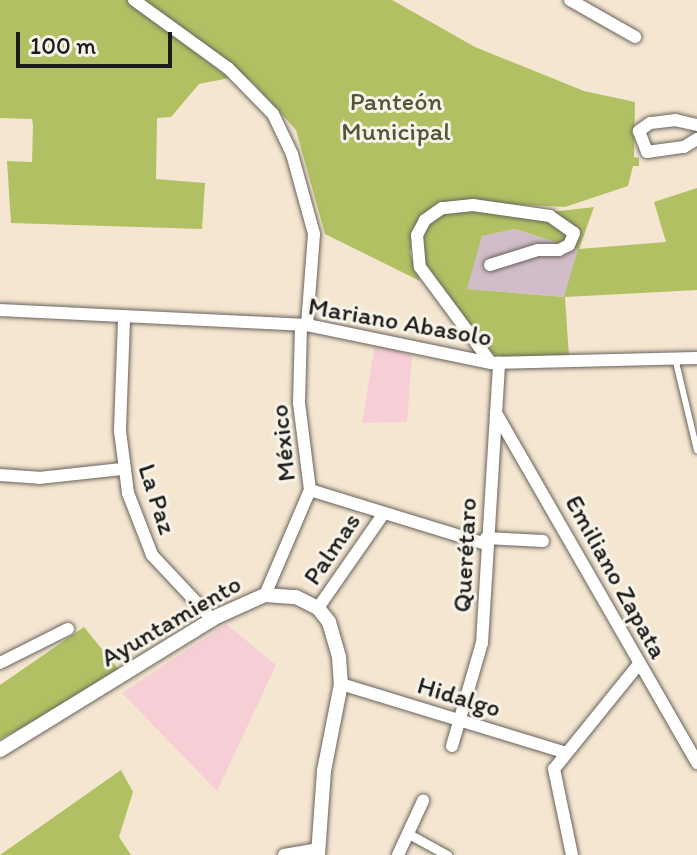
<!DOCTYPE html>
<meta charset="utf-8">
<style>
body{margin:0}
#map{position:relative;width:697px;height:855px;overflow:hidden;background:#f5e6d1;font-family:Itim,sans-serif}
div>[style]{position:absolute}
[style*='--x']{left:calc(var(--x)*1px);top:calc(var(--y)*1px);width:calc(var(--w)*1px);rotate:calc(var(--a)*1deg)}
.built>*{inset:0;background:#f6cfd6}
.industrial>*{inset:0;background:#d1bdc9}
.green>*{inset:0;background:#b0c063}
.roads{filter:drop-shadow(0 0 2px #68635b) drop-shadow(0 0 2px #68635b)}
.service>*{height:6px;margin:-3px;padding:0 3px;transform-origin:3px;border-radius:3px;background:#fff}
.pedestrian>*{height:9px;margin:-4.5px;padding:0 4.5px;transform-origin:4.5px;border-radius:4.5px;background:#fff}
.minor>*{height:12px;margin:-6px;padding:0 6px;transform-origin:6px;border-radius:6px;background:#fff}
.tertiary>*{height:14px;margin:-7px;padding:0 7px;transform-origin:7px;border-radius:7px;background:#fff}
span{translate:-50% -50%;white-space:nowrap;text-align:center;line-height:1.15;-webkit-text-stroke:6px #f7f3e8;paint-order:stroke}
.park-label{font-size:26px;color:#505535}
.street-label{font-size:26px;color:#1c1c1c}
.scale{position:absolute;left:16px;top:32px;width:156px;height:36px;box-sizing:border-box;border:4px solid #1c1c1c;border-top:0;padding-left:10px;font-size:24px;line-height:28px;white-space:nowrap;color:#1c1c1c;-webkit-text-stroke:6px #f7f3e8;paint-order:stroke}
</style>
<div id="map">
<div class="built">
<div style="clip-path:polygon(375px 344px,412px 355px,407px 422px,362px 423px)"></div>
<div style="clip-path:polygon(226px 624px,276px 665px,217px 791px,122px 693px)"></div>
</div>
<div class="industrial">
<div style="clip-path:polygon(515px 229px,578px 249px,565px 297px,466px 289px,481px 236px)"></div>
</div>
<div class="green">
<div style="clip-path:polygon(0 0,128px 0,229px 78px,199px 84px,171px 117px,157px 118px,156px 179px,205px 183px,202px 229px,11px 223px,7px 161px,32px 162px,33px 126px,32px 119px,0 118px)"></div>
<div style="clip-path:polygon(143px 0,392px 0,475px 47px,584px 91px,635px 102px,634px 157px,639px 158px,639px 166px,633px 166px,628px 186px,565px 207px,449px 201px,414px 231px,410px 253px,420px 281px,325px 234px,296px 130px,253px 83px)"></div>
<div style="clip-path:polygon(evenodd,697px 188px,697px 290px,565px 297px,569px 357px,504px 359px,492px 353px,428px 272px,421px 250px,428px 221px,460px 207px,542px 213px,594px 207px,579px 249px,666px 242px,654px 202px,697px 188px,515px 229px,578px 249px,564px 297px,467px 289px,482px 236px,515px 229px)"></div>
<div style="clip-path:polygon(84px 627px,123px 675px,0 739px,0 685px)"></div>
<div style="clip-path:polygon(121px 770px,133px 792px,119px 837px,131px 855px,0 855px)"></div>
</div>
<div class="roads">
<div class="service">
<div style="--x:675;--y:358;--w:95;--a:76.6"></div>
</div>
<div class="pedestrian">
<div style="--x:407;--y:833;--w:46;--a:28.8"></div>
</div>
<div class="minor">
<div style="--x:134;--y:0;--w:116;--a:35.9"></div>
<div style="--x:228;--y:68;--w:64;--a:45.6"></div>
<div style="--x:273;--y:114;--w:44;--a:64.6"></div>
<div style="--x:292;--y:154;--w:83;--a:74.6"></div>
<div style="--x:314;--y:234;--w:91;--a:94.4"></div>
<div style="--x:570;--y:0;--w:75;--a:29.6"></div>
<div style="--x:697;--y:125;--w:22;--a:-167"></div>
<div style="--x:676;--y:120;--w:26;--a:173"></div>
<div style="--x:650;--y:123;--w:14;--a:144"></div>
<div style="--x:639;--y:131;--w:22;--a:69"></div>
<div style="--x:647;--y:152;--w:37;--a:-8"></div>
<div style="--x:684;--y:147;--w:15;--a:-32"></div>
<div style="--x:490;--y:265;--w:50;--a:-17.4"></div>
<div style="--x:538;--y:250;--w:21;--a:0"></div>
<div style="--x:559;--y:250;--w:11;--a:-27"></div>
<div style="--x:569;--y:245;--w:13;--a:-67"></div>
<div style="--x:574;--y:233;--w:29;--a:-145"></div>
<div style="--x:550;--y:216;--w:78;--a:-171.9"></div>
<div style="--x:473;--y:205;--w:31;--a:174"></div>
<div style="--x:442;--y:208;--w:21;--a:145"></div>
<div style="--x:425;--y:220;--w:17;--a:118"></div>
<div style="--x:417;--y:235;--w:32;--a:85"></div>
<div style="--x:420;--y:267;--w:119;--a:53.5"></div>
<div style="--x:0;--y:310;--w:307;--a:2.8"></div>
<div style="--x:307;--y:325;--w:188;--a:11.7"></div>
<div style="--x:491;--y:363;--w:206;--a:-1.4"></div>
<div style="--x:124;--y:320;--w:111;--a:92.1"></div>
<div style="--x:120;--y:431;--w:63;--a:82.6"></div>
<div style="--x:128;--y:493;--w:66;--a:68.8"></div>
<div style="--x:152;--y:555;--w:88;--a:46.8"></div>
<div style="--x:496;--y:413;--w:404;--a:60.1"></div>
<div style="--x:0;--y:475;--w:39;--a:4"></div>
<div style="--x:39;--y:478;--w:83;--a:-6.2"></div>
<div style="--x:310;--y:490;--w:184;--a:17.1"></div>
<div style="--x:486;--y:538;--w:57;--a:3"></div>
<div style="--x:265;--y:595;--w:114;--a:-66.8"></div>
<div style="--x:310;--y:490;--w:88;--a:-97.2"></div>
<div style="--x:299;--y:403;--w:78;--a:-88.5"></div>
<div style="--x:318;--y:608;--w:112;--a:-55.2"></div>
<div style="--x:0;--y:663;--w:76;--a:-26.6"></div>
<div style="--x:341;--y:684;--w:233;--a:17"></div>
<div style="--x:452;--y:746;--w:107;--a:-73.8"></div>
<div style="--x:482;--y:643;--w:281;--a:-86.5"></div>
<div style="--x:284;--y:855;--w:34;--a:-10"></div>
<div style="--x:398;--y:855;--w:60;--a:-65.2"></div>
<div style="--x:572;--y:855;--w:88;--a:-101.8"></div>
<div style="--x:554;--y:769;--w:135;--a:-51"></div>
</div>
<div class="tertiary">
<div style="--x:0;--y:750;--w:256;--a:-31.6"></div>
<div style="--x:218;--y:616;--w:51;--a:-24.1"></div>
<div style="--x:265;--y:595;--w:31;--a:4"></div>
<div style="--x:296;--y:597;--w:25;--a:27"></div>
<div style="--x:318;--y:608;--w:18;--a:52"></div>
<div style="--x:329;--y:622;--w:36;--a:74"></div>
<div style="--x:339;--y:657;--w:27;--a:86"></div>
<div style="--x:341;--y:684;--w:89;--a:101.1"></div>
<div style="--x:324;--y:771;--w:84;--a:94.1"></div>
</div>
</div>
<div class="park-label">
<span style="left:396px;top:117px">Panteón<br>Municipal</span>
</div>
<div class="street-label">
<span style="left:400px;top:322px;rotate:10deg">Mariano Abasolo</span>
<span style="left:283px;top:443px;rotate:-96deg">México</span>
<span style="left:157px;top:499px;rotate:72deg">La Paz</span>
<span style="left:332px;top:549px;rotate:-56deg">Palmas</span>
<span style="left:465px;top:555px;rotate:-87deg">Querétaro</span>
<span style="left:616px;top:577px;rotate:61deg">Emiliano Zapata</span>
<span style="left:171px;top:621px;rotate:-30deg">Ayuntamiento</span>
<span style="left:459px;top:697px;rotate:17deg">Hidalgo</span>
</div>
<div class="scale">100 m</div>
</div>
